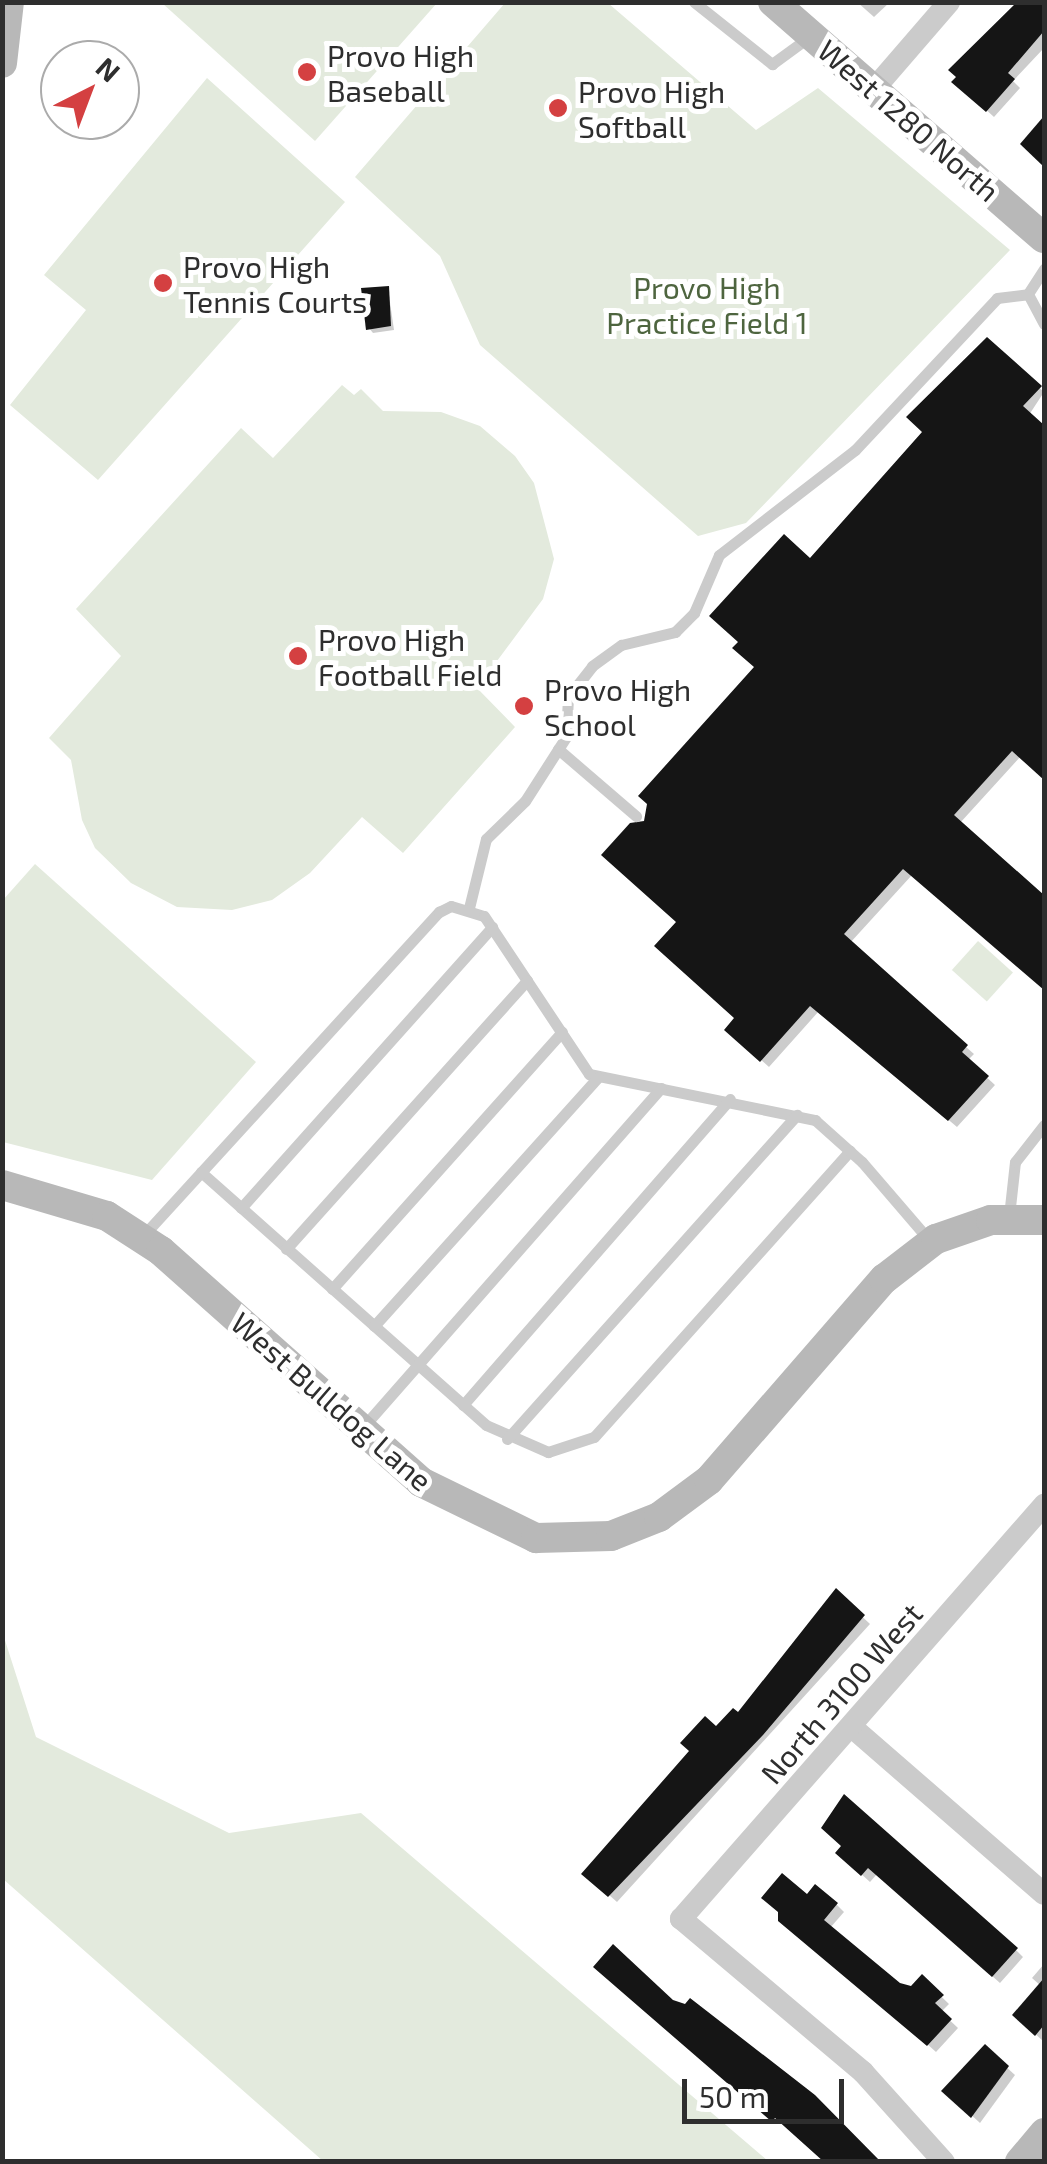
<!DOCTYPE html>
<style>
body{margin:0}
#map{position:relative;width:1047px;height:2164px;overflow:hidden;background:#fff;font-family:"Exo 2",sans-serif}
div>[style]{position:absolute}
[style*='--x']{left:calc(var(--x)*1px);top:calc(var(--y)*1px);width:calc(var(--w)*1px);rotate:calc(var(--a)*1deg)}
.green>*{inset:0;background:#e3eadd;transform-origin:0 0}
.shadow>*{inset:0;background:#0003}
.building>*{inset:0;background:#151515}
.lane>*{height:11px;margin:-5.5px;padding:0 5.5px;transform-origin:5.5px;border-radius:5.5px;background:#cbcbcb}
.street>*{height:22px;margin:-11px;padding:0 11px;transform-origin:11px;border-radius:11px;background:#cbcbcb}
.secondary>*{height:30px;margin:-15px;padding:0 15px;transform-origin:15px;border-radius:15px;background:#b8b8b8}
.dots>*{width:28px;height:28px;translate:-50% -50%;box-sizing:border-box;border:5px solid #fff;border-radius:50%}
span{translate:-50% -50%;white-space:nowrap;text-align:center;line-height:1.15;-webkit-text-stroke:10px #fff;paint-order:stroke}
.poi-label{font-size:30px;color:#2e2e2e}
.left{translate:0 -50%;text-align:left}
.street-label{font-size:30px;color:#2e2e2e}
.park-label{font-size:30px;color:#4e653f}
.frame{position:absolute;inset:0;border:5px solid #2e2e2e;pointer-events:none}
.north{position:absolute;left:40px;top:40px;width:100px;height:100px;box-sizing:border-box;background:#fff;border:2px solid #ababab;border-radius:50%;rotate:42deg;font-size:28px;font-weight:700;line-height:40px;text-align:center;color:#2e2e2e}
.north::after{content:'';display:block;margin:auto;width:35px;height:45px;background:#d44041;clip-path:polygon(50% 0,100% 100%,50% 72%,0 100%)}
.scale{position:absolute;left:682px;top:2079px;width:162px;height:45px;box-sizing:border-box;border:5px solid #2e2e2e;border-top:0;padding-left:12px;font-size:30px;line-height:35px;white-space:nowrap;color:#2e2e2e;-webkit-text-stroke:8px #fff;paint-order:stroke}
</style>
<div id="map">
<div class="green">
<div style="clip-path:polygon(162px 3px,437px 3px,315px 141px)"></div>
<div style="clip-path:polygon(505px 3px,608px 3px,756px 130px,818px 88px,1010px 250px,746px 523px,698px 536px,480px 345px,440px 256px,355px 177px)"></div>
<div style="clip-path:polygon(207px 78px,345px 202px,98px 480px,10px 405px,86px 310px,44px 275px)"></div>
<div style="clip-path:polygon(342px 385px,354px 395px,361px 389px,383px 411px,441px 412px,480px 426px,515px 456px,534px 483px,554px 559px,543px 599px,477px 688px,515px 727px,403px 853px,362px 817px,310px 873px,272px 900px,232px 910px,177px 907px,131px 883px,95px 848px,82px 820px,71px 760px,49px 738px,121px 656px,76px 609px,241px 428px,273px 458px)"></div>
<div style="clip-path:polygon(35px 864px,256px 1062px,152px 1180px,3px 1142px,3px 900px)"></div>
<div style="left:978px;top:941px;width:47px;height:39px;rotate:42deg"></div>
<div style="clip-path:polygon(2px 1631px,36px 1737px,229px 1833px,361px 1813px,768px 2161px,323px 2161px,3px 1879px)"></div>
</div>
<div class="shadow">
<div style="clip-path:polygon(857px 2px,890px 2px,874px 17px)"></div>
<div style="clip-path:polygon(1019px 2px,1044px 2px,1044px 48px,1013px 81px,1020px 88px,994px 117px,962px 88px)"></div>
<div style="clip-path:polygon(388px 289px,394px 330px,373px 333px,369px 328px)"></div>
<div style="clip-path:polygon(987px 340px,1044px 392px,1029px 415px,1044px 428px,1044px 776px,1021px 756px,960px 823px,1044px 899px,1044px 989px,912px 875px,850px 943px,966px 1047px,974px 1054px,968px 1060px,995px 1085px,957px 1127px,819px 1011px,769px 1067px,735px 1037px,737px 1019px,679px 922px,646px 824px,757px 668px,810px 561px,925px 432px)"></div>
<div style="clip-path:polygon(836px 1592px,870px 1624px,617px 1902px,592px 1880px,716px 1730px,738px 1716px)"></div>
<div style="clip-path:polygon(844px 1846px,1016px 1950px,1023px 1957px,1000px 1983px,877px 1874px,870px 1882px,838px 1853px)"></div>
<div style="clip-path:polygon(807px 1898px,836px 1904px,844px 1912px,830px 1928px,899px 1985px,912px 1989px,922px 1978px,949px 2004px,941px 2012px,958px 2028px,936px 2052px,772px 1905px)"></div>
<div style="clip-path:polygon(1044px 1964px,1044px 2042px,1015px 2015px,1041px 1986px,1032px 1978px)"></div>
<div style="clip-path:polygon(985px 2048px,1015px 2075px,980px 2123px,945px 2091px)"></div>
</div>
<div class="building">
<div style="clip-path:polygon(1017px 2px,1044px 2px,1044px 31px,1008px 73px,1015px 79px,986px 112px,951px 82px,956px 77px,948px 70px)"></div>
<div style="clip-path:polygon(1044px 116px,1044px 167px,1020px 144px)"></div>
<div style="clip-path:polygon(389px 286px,391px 326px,366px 330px,361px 288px)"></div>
<div style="clip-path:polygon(987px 337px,1042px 386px,1023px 406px,1044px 425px,1044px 780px,1012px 751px,954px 815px,1044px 895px,1044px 990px,903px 869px,844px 934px,968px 1045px,962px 1052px,989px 1076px,948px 1121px,810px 1006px,760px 1062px,724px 1030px,734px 1018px,654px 946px,676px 922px,601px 855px,630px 823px,644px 821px,647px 804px,638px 796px,754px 667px,732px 648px,738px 642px,709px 616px,784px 534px,810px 558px,922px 432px,906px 417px)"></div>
<div style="clip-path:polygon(836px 1588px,865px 1615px,763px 1735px,608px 1897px,581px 1874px,689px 1751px,680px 1743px,705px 1716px,716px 1726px,733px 1708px,738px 1712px)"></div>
<div style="clip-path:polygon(844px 1794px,1018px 1948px,992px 1977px,868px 1868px,861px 1876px,835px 1853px,841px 1846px,821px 1828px)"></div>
<div style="clip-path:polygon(782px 1873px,807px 1894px,815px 1884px,838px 1903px,824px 1920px,900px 1983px,911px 1986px,922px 1974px,944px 1995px,935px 2003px,952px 2019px,927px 2046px,778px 1921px,778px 1912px,761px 1898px)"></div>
<div style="clip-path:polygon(613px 1944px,673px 2000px,685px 2004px,690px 1998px,815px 2095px,881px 2162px,824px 2162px,775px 2118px,772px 2122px,593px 1967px)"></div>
<div style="clip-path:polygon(1044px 1978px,1044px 2025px,1035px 2036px,1012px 2015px)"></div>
<div style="clip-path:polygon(985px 2044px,1009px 2066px,971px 2118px,941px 2091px)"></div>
</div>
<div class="lane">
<div style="--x:694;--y:2;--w:100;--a:38.5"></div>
<div style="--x:772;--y:64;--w:46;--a:-36.1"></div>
<div style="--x:1044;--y:269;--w:30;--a:123"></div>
<div style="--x:1028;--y:294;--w:34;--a:62"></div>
<div style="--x:558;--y:749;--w:103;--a:40.7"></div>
<div style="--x:469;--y:908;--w:71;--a:-76.2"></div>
<div style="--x:486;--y:839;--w:54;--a:-44.3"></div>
<div style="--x:525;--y:801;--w:76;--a:-57.4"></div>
<div style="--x:566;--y:737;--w:40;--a:-87.1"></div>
<div style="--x:568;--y:697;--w:39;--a:-52"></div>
<div style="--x:592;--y:666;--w:36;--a:-36"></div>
<div style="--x:621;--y:645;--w:56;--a:-13.5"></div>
<div style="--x:675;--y:632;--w:27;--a:-45"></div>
<div style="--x:694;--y:613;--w:63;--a:-66.7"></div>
<div style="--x:719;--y:555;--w:172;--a:-37.7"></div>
<div style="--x:855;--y:450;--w:208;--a:-46.9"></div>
<div style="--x:997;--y:298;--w:31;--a:-7"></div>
<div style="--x:201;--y:1172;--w:381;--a:41.6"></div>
<div style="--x:486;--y:1425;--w:68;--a:23.5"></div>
<div style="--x:548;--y:1452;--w:48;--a:-18.1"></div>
<div style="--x:594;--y:1437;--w:384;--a:-48.2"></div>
<div style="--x:241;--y:1208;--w:377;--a:-48.2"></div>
<div style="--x:1009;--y:1216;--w:54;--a:-83.7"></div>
<div style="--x:1015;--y:1162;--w:47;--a:-51.9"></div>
<div style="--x:141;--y:1238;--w:442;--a:-47.6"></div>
<div style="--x:439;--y:912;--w:13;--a:-27"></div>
<div style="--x:451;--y:906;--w:34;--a:17"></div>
<div style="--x:484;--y:916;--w:190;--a:56.4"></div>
<div style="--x:589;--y:1074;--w:231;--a:11.5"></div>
<div style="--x:815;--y:1120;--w:63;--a:41.8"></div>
<div style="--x:862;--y:1162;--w:103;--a:49.3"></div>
<div style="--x:286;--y:1249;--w:361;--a:-48.1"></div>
<div style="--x:332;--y:1289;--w:345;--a:-48.2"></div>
<div style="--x:374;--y:1326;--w:335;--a:-48"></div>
<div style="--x:463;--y:1405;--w:406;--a:-48.9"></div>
<div style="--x:364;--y:1426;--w:450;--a:-48.7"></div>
<div style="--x:507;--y:1439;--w:435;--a:-48.2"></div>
</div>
<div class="street">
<div style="--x:874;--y:89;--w:115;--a:-49.2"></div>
<div style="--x:853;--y:1728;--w:253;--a:41"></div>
<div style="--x:944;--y:2162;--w:121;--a:-132"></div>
<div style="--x:863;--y:2072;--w:238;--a:-139.9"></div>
<div style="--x:681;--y:1919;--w:551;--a:-48.76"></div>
</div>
<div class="secondary">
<div style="--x:773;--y:2;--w:359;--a:41.1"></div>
<div style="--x:2;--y:63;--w:61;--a:-83.5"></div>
<div style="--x:2;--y:1185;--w:109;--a:16.4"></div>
<div style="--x:107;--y:1216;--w:64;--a:32.9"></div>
<div style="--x:161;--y:1251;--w:348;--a:41.6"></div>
<div style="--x:421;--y:1482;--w:128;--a:26"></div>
<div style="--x:536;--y:1538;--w:75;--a:-1.5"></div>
<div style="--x:611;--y:1536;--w:52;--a:-21.6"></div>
<div style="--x:659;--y:1517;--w:62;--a:-36.5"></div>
<div style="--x:709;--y:1480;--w:267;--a:-49"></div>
<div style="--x:884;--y:1279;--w:66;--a:-37.6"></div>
<div style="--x:936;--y:1239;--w:58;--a:-19.1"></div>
<div style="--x:991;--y:1220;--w:53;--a:0"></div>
<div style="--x:1020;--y:2162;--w:38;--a:-50"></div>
</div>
<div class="dots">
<div style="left:307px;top:72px;background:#d44041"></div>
<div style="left:558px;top:108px;background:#d44041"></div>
<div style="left:163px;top:283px;background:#d44041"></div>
<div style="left:298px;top:656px;background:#d44041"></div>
<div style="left:524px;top:706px;background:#d44041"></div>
</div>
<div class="poi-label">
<span class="left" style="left:327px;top:72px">Provo High<br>Baseball</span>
<span class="left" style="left:578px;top:108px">Provo High<br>Softball</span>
<span class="left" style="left:183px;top:283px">Provo High<br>Tennis Courts</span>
<span class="left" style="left:318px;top:656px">Provo High<br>Football Field</span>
<span class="left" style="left:544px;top:706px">Provo High<br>School</span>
</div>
<div class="street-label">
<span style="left:909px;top:120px;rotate:41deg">West 1280 North</span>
<span style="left:332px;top:1401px;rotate:41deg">West Bulldog Lane</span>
<span style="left:841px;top:1693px;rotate:-49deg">North 3100 West</span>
</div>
<div class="park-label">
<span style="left:707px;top:304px">Provo High<br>Practice Field 1</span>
</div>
<div class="frame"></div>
<div class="north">N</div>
<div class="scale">50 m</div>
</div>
